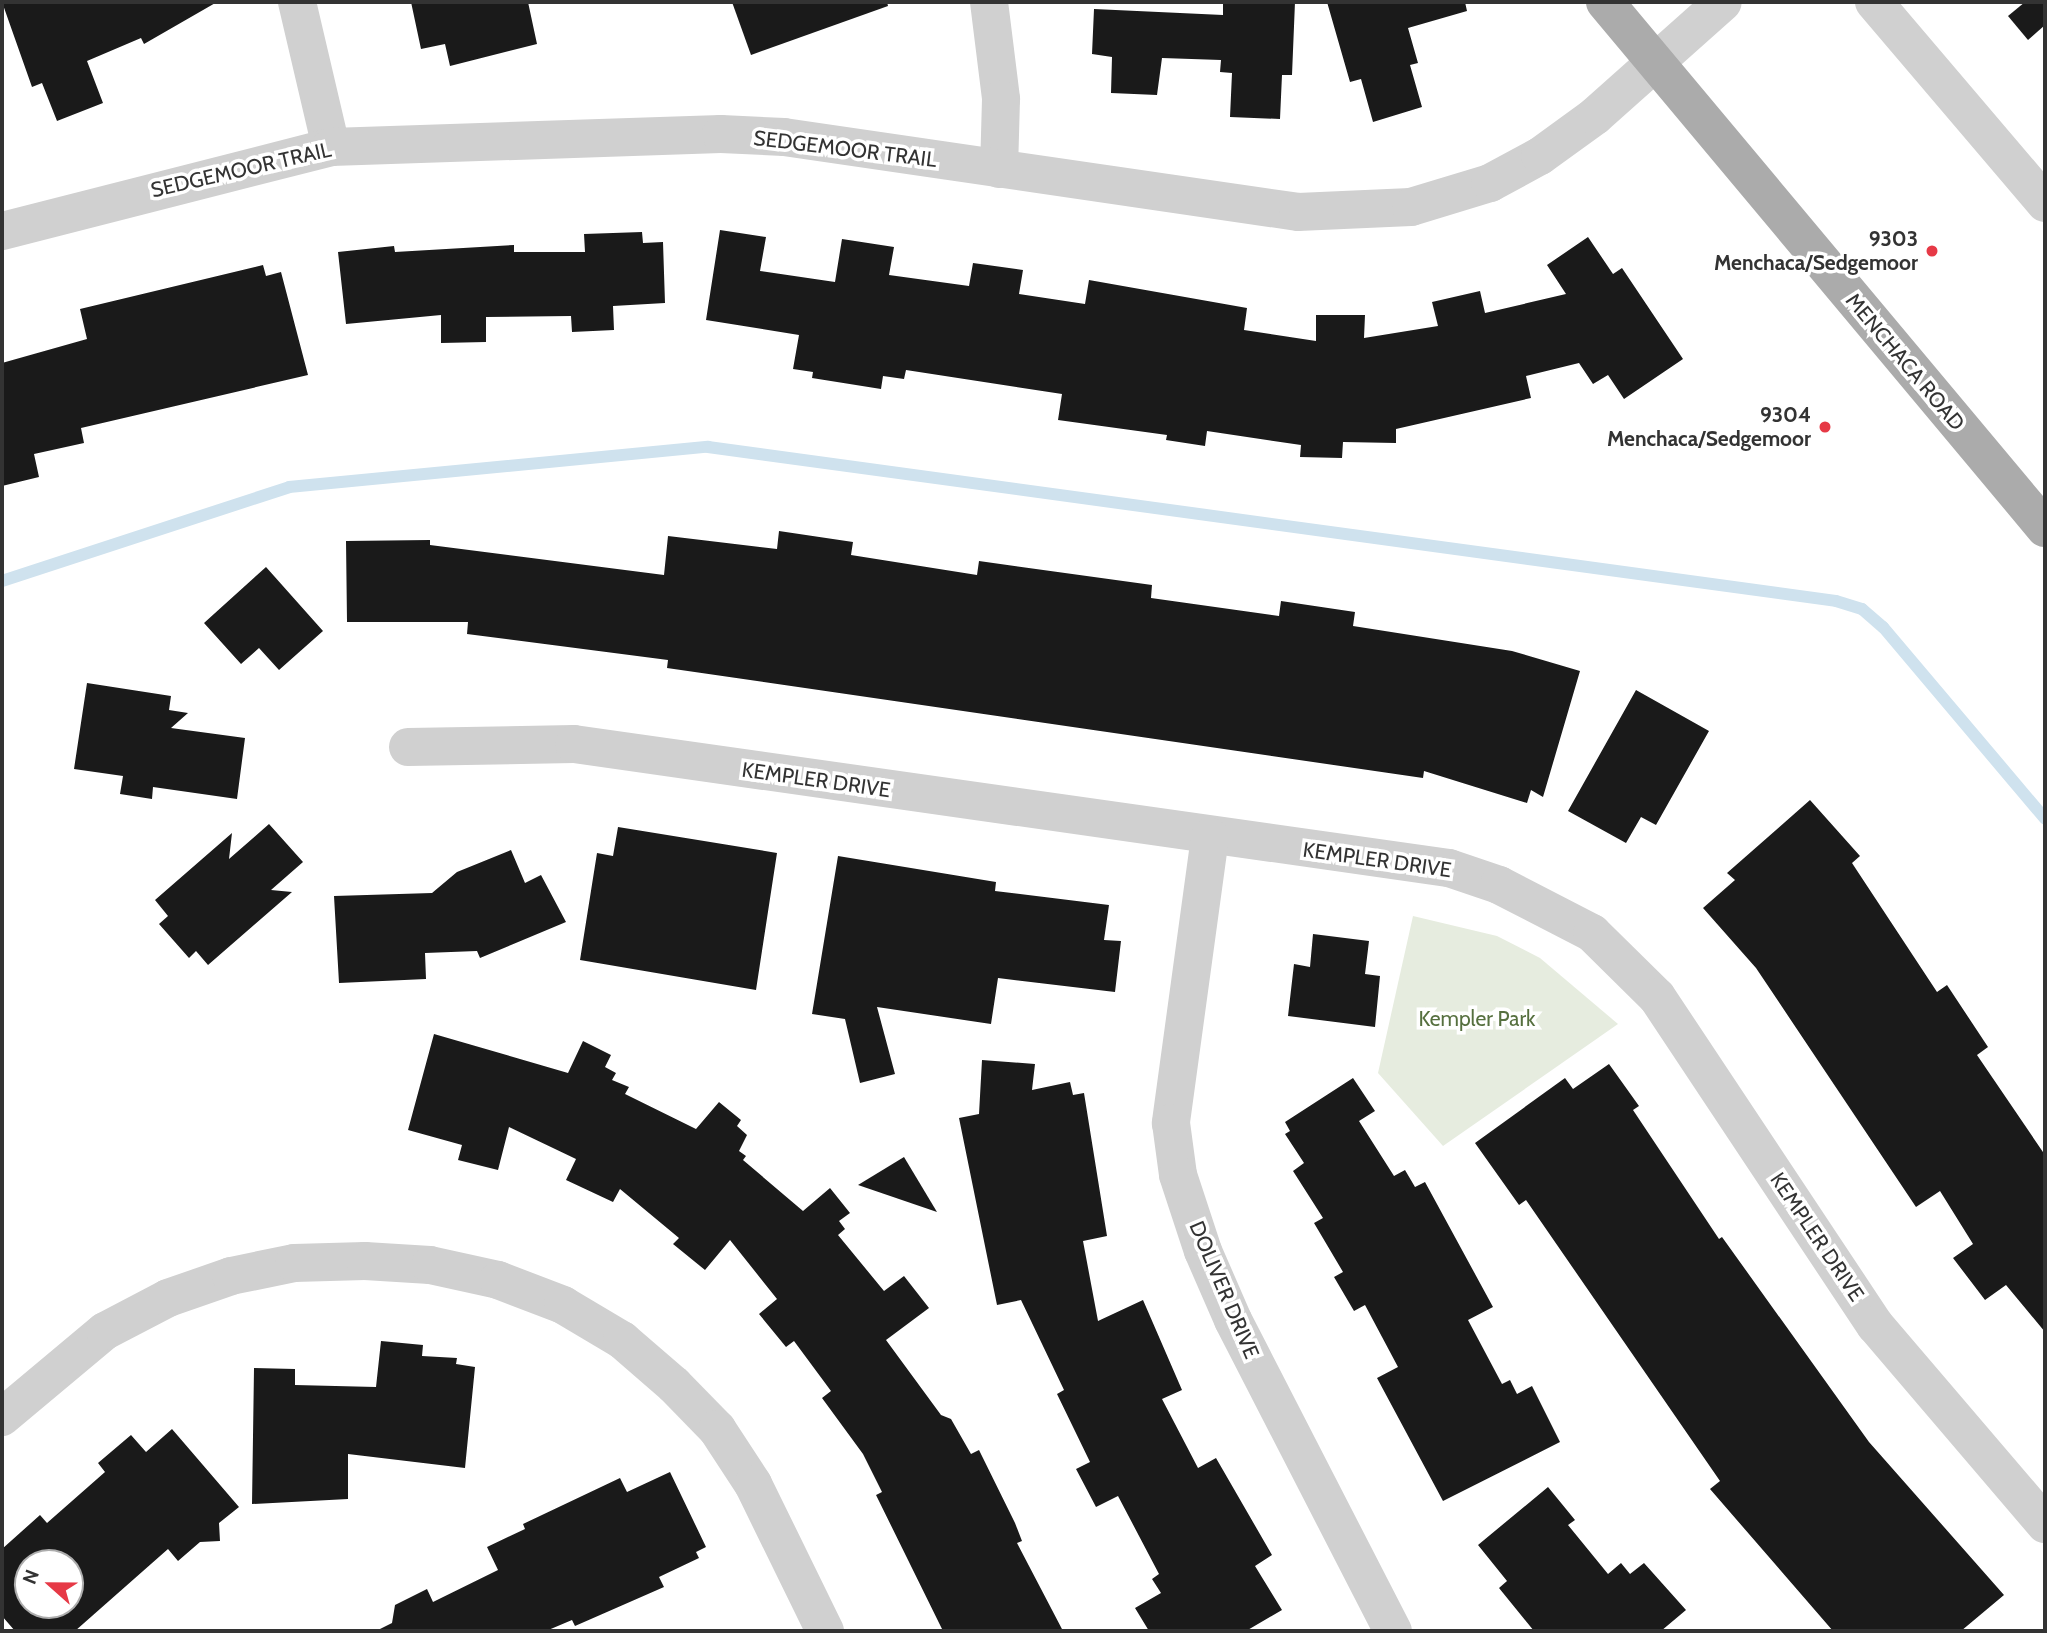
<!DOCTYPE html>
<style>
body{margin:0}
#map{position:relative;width:2047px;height:1633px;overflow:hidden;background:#fff;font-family:Cabin,sans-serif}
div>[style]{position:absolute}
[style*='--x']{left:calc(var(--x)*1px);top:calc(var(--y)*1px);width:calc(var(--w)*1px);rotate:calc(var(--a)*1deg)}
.green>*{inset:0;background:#e6ecdf}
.stream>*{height:12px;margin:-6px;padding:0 6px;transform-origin:6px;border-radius:6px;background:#cfe2ee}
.building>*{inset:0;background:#1a1a1a}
.minor>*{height:38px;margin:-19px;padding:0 19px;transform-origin:19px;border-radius:19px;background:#d0d0d0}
.major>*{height:38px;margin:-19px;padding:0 19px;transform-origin:19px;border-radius:19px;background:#ababab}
.dots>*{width:19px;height:19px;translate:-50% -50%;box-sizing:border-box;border:4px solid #fff;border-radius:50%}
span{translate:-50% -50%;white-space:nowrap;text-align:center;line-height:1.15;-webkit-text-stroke:7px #fff;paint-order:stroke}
.street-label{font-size:21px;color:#333}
.poi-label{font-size:21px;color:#333;font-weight:700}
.right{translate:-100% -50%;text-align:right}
.park-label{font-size:21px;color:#56703f}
.frame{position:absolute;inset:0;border:4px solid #333;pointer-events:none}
.north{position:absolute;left:14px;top:1549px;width:70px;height:70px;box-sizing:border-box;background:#fff;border:2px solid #adadad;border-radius:50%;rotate:291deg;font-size:19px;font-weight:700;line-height:28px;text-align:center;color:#333}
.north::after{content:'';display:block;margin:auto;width:24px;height:32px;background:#e63946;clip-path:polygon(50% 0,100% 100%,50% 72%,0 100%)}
</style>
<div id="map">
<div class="green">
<div style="clip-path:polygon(1413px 916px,1497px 936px,1540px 958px,1618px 1024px,1443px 1146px,1378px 1073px)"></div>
</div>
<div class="stream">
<div style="--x:2;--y:581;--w:302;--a:-18.1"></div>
<div style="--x:289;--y:487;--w:421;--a:-5.5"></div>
<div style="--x:708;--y:447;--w:1138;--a:7.77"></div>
<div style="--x:1836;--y:601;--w:27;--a:17"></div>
<div style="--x:1862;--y:609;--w:28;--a:41"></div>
<div style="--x:1883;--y:627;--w:251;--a:49.8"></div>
</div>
<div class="building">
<div style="clip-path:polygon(2px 2px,217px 2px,144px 44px,141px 38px,87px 61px,103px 103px,57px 121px,42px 83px,32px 87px)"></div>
<div style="clip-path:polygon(411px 2px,528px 2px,537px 44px,450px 66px,445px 44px,421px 49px)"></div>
<div style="clip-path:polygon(732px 2px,887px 2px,888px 6px,751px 55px)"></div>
<div style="clip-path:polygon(1223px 2px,1295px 2px,1292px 75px,1282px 75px,1280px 119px,1230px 117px,1232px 73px,1220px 72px,1221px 60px,1162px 58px,1157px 95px,1111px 93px,1112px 57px,1092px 54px,1094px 9px,1223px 15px)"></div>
<div style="clip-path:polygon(1327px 2px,1465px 2px,1467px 11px,1408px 28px,1418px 63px,1410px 65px,1422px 107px,1373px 122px,1361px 79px,1350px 82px)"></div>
<div style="clip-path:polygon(2025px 2px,2045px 2px,2045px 25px,2028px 40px,2008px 16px)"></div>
<div style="clip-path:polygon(720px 230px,766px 237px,760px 271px,835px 282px,842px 239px,894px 247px,889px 275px,969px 286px,973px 263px,1023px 270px,1019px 294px,1085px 304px,1089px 280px,1247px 308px,1244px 330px,1316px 341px,1316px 315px,1365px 315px,1364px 338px,1438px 326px,1432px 302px,1480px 291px,1485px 313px,1566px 294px,1547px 265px,1588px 237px,1613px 274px,1622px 268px,1683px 359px,1624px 399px,1608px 375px,1593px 384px,1579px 363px,1526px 376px,1531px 398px,1396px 429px,1396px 443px,1343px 442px,1342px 458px,1300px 457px,1301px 445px,1207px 431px,1205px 446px,1166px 440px,1167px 435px,1058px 420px,1062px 394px,906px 370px,904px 379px,883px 376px,881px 389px,812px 378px,813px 372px,793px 369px,799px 335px,706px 320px)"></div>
<div style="clip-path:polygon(642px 232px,643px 243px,663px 242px,665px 303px,613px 306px,614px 330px,572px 332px,571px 316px,486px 317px,486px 342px,441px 343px,441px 315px,346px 324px,338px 252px,394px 246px,395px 252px,514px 245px,514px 252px,585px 252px,584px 234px)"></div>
<div style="clip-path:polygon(263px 265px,266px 276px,281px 272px,308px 375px,81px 428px,84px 443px,34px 454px,39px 477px,2px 486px,2px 363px,87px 339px,80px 309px)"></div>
<div style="clip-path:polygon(779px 531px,853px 542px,851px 555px,977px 575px,979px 561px,1152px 585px,1151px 598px,1279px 616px,1281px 601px,1355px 612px,1353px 626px,1512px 651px,1580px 671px,1543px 797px,1531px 790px,1527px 803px,1424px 771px,1423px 778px,667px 668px,668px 660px,467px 634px,468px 622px,347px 622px,346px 541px,430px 540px,430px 545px,664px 575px,668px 536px,777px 549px)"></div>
<div style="clip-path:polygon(266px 567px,323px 631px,279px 670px,259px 648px,241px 664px,204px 623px)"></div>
<div style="clip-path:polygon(87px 683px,171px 696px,169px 710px,188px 713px,171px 728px,245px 738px,237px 799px,153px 787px,152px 799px,120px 794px,123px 776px,74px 769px)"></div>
<div style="clip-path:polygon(1636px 690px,1709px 731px,1656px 825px,1641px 817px,1626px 843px,1568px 811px)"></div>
<div style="clip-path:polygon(1810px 800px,1860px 856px,1852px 863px,1937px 992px,1947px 985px,1988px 1047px,1977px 1055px,2045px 1155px,2045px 1332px,2006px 1285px,1985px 1300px,1953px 1258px,1973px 1244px,1940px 1191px,1916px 1207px,1756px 968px,1703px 908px,1735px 880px,1727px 873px)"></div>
<div style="clip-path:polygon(269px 824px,303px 862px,271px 890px,292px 892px,208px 965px,196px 951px,189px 958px,159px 924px,168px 916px,155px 900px,232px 833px,229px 859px)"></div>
<div style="clip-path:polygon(618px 827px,777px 853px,756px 990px,580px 960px,597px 853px,613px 856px)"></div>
<div style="clip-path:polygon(511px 850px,525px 883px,541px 875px,566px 922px,480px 958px,477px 951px,425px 953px,426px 979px,339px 983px,334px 896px,432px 893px,457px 872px)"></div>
<div style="clip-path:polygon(838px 856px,996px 882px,995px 891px,1109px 905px,1104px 940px,1121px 941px,1115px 992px,998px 978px,991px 1024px,877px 1007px,895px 1074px,860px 1083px,845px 1019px,812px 1014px)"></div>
<div style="clip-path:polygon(1313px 934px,1369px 941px,1365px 974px,1380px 976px,1375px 1027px,1288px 1016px,1294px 964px,1310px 967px)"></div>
<div style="clip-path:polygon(434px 1034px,568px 1073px,583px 1041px,611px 1055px,605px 1067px,616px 1073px,612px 1080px,629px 1087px,625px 1094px,696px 1129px,719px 1102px,741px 1120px,737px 1126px,747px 1135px,739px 1151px,746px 1156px,743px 1160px,803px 1211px,830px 1188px,850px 1213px,839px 1221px,845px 1229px,838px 1235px,884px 1291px,904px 1276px,929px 1308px,886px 1340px,941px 1415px,951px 1419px,971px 1454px,979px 1450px,1015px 1523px,1022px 1541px,1017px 1543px,1063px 1631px,943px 1631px,876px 1495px,882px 1492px,863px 1454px,822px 1398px,831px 1391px,794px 1341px,786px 1347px,759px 1314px,777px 1299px,730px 1240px,705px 1270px,673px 1244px,679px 1238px,620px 1189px,613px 1202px,566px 1180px,576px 1159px,509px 1127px,498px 1170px,458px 1160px,462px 1145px,408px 1130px)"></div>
<div style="clip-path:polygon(982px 1060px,1035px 1064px,1032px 1090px,1070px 1082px,1073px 1095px,1084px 1093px,1107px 1236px,1083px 1241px,1098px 1321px,1143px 1300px,1182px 1390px,1162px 1399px,1198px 1468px,1216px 1458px,1272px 1555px,1255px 1566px,1282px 1610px,1246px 1631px,1149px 1631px,1135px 1608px,1161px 1593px,1152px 1579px,1159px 1574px,1118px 1496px,1096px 1507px,1076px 1469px,1090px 1462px,1057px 1394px,1064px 1390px,1021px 1300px,997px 1305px,959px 1118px,979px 1114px)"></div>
<div style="clip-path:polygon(1609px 1064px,1639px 1106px,1633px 1110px,1719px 1239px,1722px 1237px,1869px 1442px,2004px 1595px,1961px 1631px,1833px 1631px,1710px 1489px,1720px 1481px,1526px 1200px,1519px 1205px,1475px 1143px,1565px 1078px,1573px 1089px)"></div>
<div style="clip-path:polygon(1353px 1078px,1375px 1111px,1359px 1121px,1394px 1176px,1405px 1170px,1415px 1187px,1425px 1182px,1493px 1307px,1468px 1320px,1502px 1384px,1510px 1380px,1517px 1394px,1532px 1386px,1560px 1442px,1443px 1501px,1377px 1378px,1398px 1367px,1365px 1305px,1354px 1311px,1334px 1277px,1343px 1272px,1314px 1223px,1323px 1218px,1293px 1171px,1304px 1163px,1285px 1134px,1290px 1131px,1285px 1122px)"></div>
<div style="clip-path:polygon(904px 1157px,937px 1212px,858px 1185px)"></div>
<div style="clip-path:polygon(381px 1341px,423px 1345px,422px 1356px,457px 1358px,456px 1364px,475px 1367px,465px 1468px,348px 1454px,348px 1499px,252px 1504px,254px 1368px,295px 1369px,295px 1385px,376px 1387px)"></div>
<div style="clip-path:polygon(evenodd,172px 1429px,239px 1507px,219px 1523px,220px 1541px,200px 1542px,178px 1561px,168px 1549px,75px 1631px,15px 1631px,2px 1616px,2px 1549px,40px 1515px,47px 1523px,105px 1472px,98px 1463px,131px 1435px,146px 1452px,172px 1429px,28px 1563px,70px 1563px,70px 1605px,28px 1605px,28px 1563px)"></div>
<div style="clip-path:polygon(670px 1472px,706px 1547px,696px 1552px,699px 1558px,659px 1577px,664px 1587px,575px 1626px,572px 1620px,546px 1631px,376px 1631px,392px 1623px,395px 1605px,427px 1589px,433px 1602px,498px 1570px,487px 1547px,525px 1529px,523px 1524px,620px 1478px,627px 1492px)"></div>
<div style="clip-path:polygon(1548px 1487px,1575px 1520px,1568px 1525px,1608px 1574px,1621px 1563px,1630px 1574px,1644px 1563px,1686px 1610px,1661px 1631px,1534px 1631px,1499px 1588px,1507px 1581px,1478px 1545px)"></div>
</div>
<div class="minor">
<div style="--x:297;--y:2;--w:149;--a:76.8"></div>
<div style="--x:989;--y:2;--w:98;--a:82.9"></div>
<div style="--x:1001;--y:99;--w:70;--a:91.6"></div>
<div style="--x:1874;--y:2;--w:264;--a:49.6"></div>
<div style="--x:2;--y:231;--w:340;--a:-14.3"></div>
<div style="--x:331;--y:147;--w:390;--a:-1.9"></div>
<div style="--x:721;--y:134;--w:63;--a:2.7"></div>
<div style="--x:784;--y:137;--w:519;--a:8.3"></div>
<div style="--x:1298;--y:212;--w:113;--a:-2.5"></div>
<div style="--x:1411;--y:207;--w:83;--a:-16.9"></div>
<div style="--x:1490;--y:183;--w:57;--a:-28.4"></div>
<div style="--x:1540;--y:156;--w:68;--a:-36"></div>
<div style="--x:1595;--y:116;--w:171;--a:-41.7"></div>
<div style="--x:408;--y:747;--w:166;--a:-1"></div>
<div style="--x:574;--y:744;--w:884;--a:8.07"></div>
<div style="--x:1449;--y:868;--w:53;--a:18.8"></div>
<div style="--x:1499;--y:885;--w:105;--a:27.3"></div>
<div style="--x:1592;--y:933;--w:91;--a:44.6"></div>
<div style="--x:1657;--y:997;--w:394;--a:56.4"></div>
<div style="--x:1875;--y:1325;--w:262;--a:49.5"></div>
<div style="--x:1210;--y:837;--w:289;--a:97.8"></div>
<div style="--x:1171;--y:1123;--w:52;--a:82.3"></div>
<div style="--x:1178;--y:1175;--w:80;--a:71.8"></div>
<div style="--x:1203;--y:1251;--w:75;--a:66.5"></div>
<div style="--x:1233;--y:1320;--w:350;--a:62.8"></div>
<div style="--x:2;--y:1417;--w:134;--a:-39.9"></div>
<div style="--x:105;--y:1331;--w:71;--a:-27.6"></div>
<div style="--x:168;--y:1298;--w:67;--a:-19.2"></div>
<div style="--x:231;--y:1276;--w:64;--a:-11.7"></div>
<div style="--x:294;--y:1263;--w:71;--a:-1.6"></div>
<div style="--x:365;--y:1261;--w:65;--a:3.5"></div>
<div style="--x:430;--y:1265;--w:70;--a:12.4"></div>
<div style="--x:498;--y:1280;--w:70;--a:21"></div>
<div style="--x:563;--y:1305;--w:69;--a:30.7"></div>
<div style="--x:622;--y:1340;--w:69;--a:40.9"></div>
<div style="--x:674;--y:1385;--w:62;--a:45.7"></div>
<div style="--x:717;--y:1429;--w:66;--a:56.8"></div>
<div style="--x:753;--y:1484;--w:164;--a:63.9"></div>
</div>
<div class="major">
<div style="--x:1605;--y:2;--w:686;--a:50.09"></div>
</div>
<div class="dots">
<div style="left:1932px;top:251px;background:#e63946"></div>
<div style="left:1825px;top:427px;background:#e63946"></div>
</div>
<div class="street-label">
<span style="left:845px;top:149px;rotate:7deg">SEDGEMOOR TRAIL</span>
<span style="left:241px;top:170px;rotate:-13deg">SEDGEMOOR TRAIL</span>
<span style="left:1905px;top:362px;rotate:50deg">MENCHACA ROAD</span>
<span style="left:816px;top:780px;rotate:8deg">KEMPLER DRIVE</span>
<span style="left:1377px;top:860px;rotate:8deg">KEMPLER DRIVE</span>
<span style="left:1817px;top:1237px;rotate:56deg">KEMPLER DRIVE</span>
<span style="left:1224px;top:1290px;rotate:67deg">DOLIVER DRIVE</span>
</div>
<div class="poi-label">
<span class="right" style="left:1918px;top:251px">9303<br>Menchaca/Sedgemoor</span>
<span class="right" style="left:1811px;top:427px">9304<br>Menchaca/Sedgemoor</span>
</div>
<div class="park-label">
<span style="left:1477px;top:1019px">Kempler Park</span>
</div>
<div class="frame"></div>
<div class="north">N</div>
</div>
